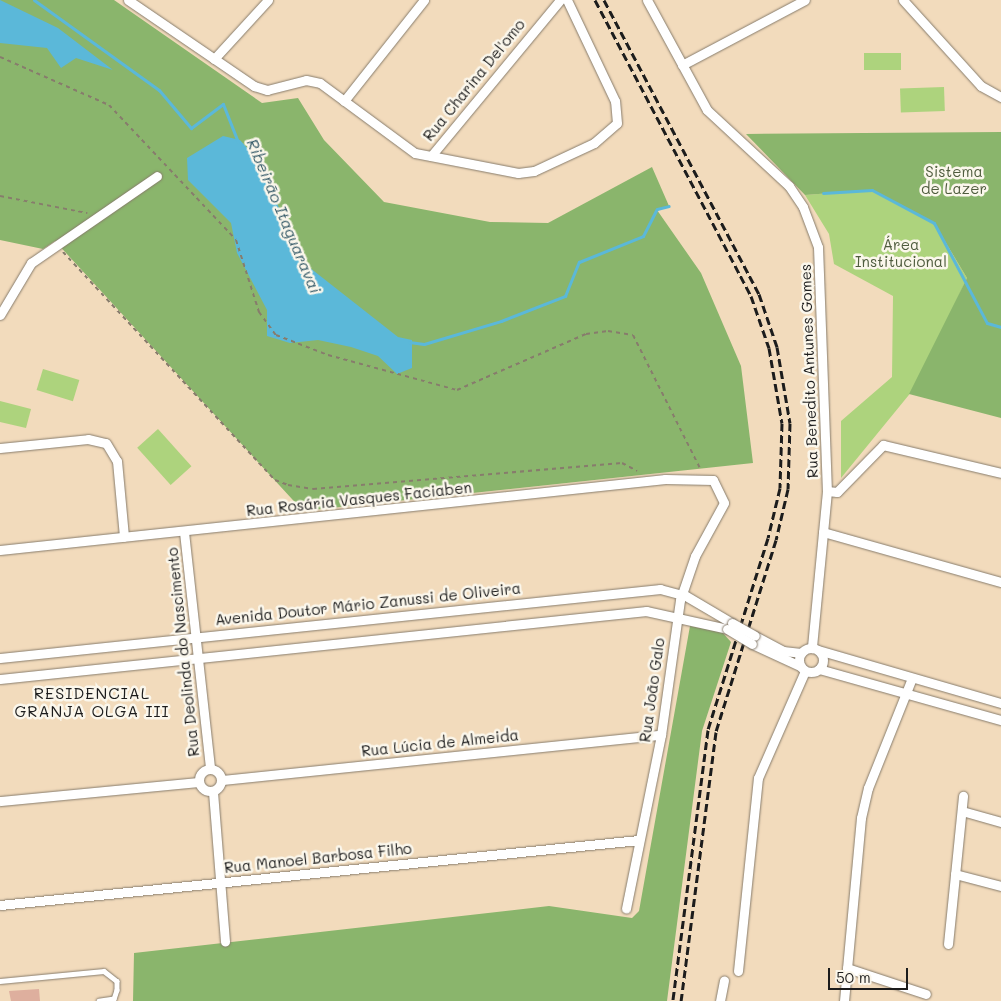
<!DOCTYPE html>
<meta charset="utf-8">
<style>
body{margin:0}
#map{position:relative;width:1001px;height:1001px;overflow:hidden;background:#f2dbbc;font-family:Mali,sans-serif}
div>[style]{position:absolute}
[style*='--x']{left:calc(var(--x)*1px);top:calc(var(--y)*1px);width:calc(var(--w)*1px);rotate:calc(var(--a)*1deg)}
.green>*{inset:0;background:#add37d;transform-origin:0 0}
.forest>*{inset:0;background:#8ab56c}
.water>*{inset:0;background:#5bb8d9}
.stream>*{height:3px;margin:-1.5px;padding:0 1.5px;transform-origin:1.5px;border-radius:1.5px;background:#5bb8d9}
.building>*{inset:0;background:#deaf9e}
.path>*{height:2px;margin-top:-1px;transform-origin:0;background:repeating-linear-gradient(90deg,#877c6c 0 4px,transparent 0 8px)}
.roads{filter:drop-shadow(0 0 1px #877c6c) drop-shadow(0 0 1px #877c6c)}
.lane>*{height:4.5px;margin:-2.25px;padding:0 2.25px;transform-origin:2.25px;border-radius:2.25px;background:#fff}
.street>*{height:9px;margin:-4.5px;padding:0 4.5px;transform-origin:4.5px;border-radius:4.5px;background:#fff}
.street>.ring{margin:-4.5px;padding:0;box-sizing:content-box;background:none;border:9px solid #fff;border-radius:50%}
.rail>*{height:3px;margin-top:-1.5px;transform-origin:0;background:repeating-linear-gradient(90deg,#1c1c1c 0 8px,transparent 0 12px)}
.bridges{filter:drop-shadow(0 0 1px #877c6c) drop-shadow(0 0 1px #877c6c)}
.street-bridge>*{height:9px;margin:-4.5px;padding:0 4.5px;transform-origin:4.5px;border-radius:4.5px;background:#fff}
span{translate:-50% -50%;white-space:nowrap;text-align:center;line-height:1.15;-webkit-text-stroke:5px #fbf7ec;paint-order:stroke}
.street-label{font-size:15px;color:#1c1c1c}
.park-label{font-size:15px;color:#4f5c3e}
.water-label{font-size:16px;color:#355a68;font-style:italic}
.neighbourhood-label{font-size:16px;color:#1c1c1c;letter-spacing:1px}
.scale{position:absolute;left:828px;top:968px;width:80px;height:22px;box-sizing:border-box;border:2px solid #1c1c1c;border-top:0;padding-left:6px;font-size:15px;line-height:18px;white-space:nowrap;color:#1c1c1c;-webkit-text-stroke:4px #fbf7ec;paint-order:stroke}
</style>
<div id="map">
<div class="green">
<div style="left:864px;top:53px;width:37px;height:17px"></div>
<div style="left:944px;top:87px;width:24px;height:44px;rotate:88deg"></div>
<div style="clip-path:polygon(872px 190px,934px 223px,967px 278px,917px 385px,841px 478px,841px 421px,892px 377px,893px 296px,834px 264px,829px 234px,805px 195px)"></div>
<div style="left:43px;top:369px;width:38px;height:22px;rotate:17deg"></div>
<div style="clip-path:polygon(0 401px,31px 409px,26px 428px,0 422px)"></div>
<div style="left:158px;top:429px;width:50px;height:28px;rotate:48deg"></div>
</div>
<div class="forest">
<div style="clip-path:polygon(0 0,114px 0,262px 103px,298px 98px,324px 140px,384px 202px,490px 222px,548px 223px,652px 167px,669px 206px,657px 210px,701px 273px,741px 366px,753px 463px,303px 511px,55px 241px,43px 249px,0 240px)"></div>
<div style="clip-path:polygon(1001px 132px,1001px 418px,909px 394px,967px 278px,934px 223px,872px 190px,805px 195px,746px 134px)"></div>
<div style="clip-path:polygon(690px 626px,722px 632px,731px 642px,702px 731px,667px 1001px,133px 1001px,134px 953px,549px 906px,632px 918px,639px 911px)"></div>
</div>
<div class="water">
<div style="clip-path:polygon(0 0,58px 28px,113px 70px,76px 58px,61px 68px,47px 48px,0 43px)"></div>
<div style="clip-path:polygon(223px 136px,240px 140px,256px 158px,305px 264px,398px 337px,412px 340px,412px 368px,397px 374px,378px 356px,351px 347px,318px 340px,290px 343px,267px 336px,267px 310px,237px 253px,231px 223px,188px 180px,187px 158px)"></div>
</div>
<div class="stream">
<div style="--x:34;--y:0;--w:154;--a:35.8"></div>
<div style="--x:159;--y:90;--w:50;--a:49.9"></div>
<div style="--x:191;--y:128;--w:40;--a:-37"></div>
<div style="--x:223;--y:104;--w:41;--a:68.5"></div>
<div style="--x:823;--y:193;--w:49;--a:-3.5"></div>
<div style="--x:872;--y:190;--w:70;--a:28"></div>
<div style="--x:934;--y:223;--w:113;--a:62.1"></div>
<div style="--x:987;--y:323;--w:15;--a:16"></div>
<div style="--x:409;--y:342;--w:15;--a:8"></div>
<div style="--x:424;--y:344;--w:80;--a:-16.6"></div>
<div style="--x:501;--y:321;--w:69;--a:-21.3"></div>
<div style="--x:565;--y:296;--w:37;--a:-68"></div>
<div style="--x:579;--y:262;--w:69;--a:-22.1"></div>
<div style="--x:643;--y:236;--w:30;--a:-63"></div>
<div style="--x:657;--y:209;--w:12;--a:-14"></div>
</div>
<div class="building">
<div style="clip-path:polygon(39px 989px,40px 1001px,11px 1001px,9px 991px)"></div>
</div>
<div class="path">
<div style="--x:0;--y:57;--w:119;--a:23.8"></div>
<div style="--x:109;--y:105;--w:185;--a:46.7"></div>
<div style="--x:236;--y:240;--w:76;--a:72.3"></div>
<div style="--x:259;--y:312;--w:29;--a:54"></div>
<div style="--x:276;--y:335;--w:56;--a:21"></div>
<div style="--x:328;--y:355;--w:134;--a:15.2"></div>
<div style="--x:457;--y:390;--w:141;--a:-23.5"></div>
<div style="--x:586;--y:334;--w:22;--a:-8"></div>
<div style="--x:608;--y:331;--w:25;--a:9"></div>
<div style="--x:633;--y:335;--w:151;--a:63.3"></div>
<div style="--x:0;--y:196;--w:89;--a:11.1"></div>
<div style="--x:63;--y:252;--w:311;--a:47.1"></div>
<div style="--x:275;--y:480;--w:14;--a:21"></div>
<div style="--x:288;--y:485;--w:25;--a:9"></div>
<div style="--x:313;--y:489;--w:310;--a:-4.8"></div>
<div style="--x:622;--y:463;--w:17;--a:28"></div>
</div>
<div class="roads">
<div class="lane">
<div style="--x:0;--y:981;--w:104;--a:-5.5"></div>
<div style="--x:104;--y:971;--w:16;--a:38"></div>
<div style="--x:117;--y:981;--w:9;--a:90"></div>
<div style="--x:117;--y:990;--w:9;--a:108"></div>
<div style="--x:114;--y:999;--w:15;--a:172"></div>
</div>
<div class="street">
<div style="--x:128;--y:0;--w:153;--a:34.3"></div>
<div style="--x:254;--y:86;--w:14;--a:17"></div>
<div style="--x:267;--y:90;--w:40;--a:-14.4"></div>
<div style="--x:306;--y:80;--w:14;--a:12"></div>
<div style="--x:320;--y:83;--w:118;--a:36.4"></div>
<div style="--x:415;--y:153;--w:105;--a:11"></div>
<div style="--x:518;--y:173;--w:16;--a:-7"></div>
<div style="--x:534;--y:171;--w:66;--a:-25"></div>
<div style="--x:594;--y:143;--w:30;--a:-41"></div>
<div style="--x:617;--y:123;--w:22;--a:-95"></div>
<div style="--x:615;--y:101;--w:112;--a:-115.4"></div>
<div style="--x:647;--y:0;--w:125;--a:61.4"></div>
<div style="--x:707;--y:110;--w:112;--a:42.8"></div>
<div style="--x:789;--y:186;--w:25;--a:56"></div>
<div style="--x:803;--y:207;--w:43;--a:69.4"></div>
<div style="--x:818;--y:247;--w:244;--a:87.9"></div>
<div style="--x:827;--y:491;--w:158;--a:95.5"></div>
<div style="--x:903;--y:0;--w:116;--a:47.8"></div>
<div style="--x:981;--y:86;--w:23;--a:29"></div>
<div style="--x:214;--y:59;--w:80;--a:-47.5"></div>
<div style="--x:682;--y:65;--w:139;--a:-27.9"></div>
<div style="--x:344;--y:101;--w:129;--a:-51.6"></div>
<div style="--x:431;--y:156;--w:202;--a:-50.4"></div>
<div style="--x:0;--y:315;--w:61;--a:-59.2"></div>
<div style="--x:31;--y:263;--w:153;--a:-34.6"></div>
<div style="--x:0;--y:448;--w:88;--a:-5.8"></div>
<div style="--x:88;--y:439;--w:18;--a:13"></div>
<div style="--x:106;--y:443;--w:21;--a:59"></div>
<div style="--x:117;--y:461;--w:76;--a:84.7"></div>
<div style="--x:827;--y:491;--w:10;--a:6"></div>
<div style="--x:837;--y:492;--w:66;--a:-45.6"></div>
<div style="--x:883;--y:445;--w:121;--a:13.3"></div>
<div style="--x:184;--y:532;--w:238;--a:83.7"></div>
<div style="--x:823;--y:532;--w:185;--a:15.7"></div>
<div style="--x:0;--y:550;--w:669;--a:-6.09"></div>
<div style="--x:665;--y:479;--w:48;--a:1.2"></div>
<div style="--x:713;--y:480;--w:25;--a:64"></div>
<div style="--x:724;--y:503;--w:60;--a:118.7"></div>
<div style="--x:695;--y:556;--w:46;--a:108.8"></div>
<div style="--x:680;--y:600;--w:136;--a:98"></div>
<div style="--x:661;--y:735;--w:177;--a:101.4"></div>
<div style="--x:755;--y:636;--w:32;--a:28"></div>
<div style="--x:783;--y:651;--w:18;--a:6"></div>
<div style="--x:752;--y:644;--w:53;--a:24.6"></div>
<div class="ring" style="left:799px;top:648px;width:15px;height:15px"></div>
<div style="--x:818;--y:650;--w:191;--a:16.2"></div>
<div style="--x:0;--y:658;--w:664;--a:-5.97"></div>
<div style="--x:660;--y:589;--w:27;--a:15"></div>
<div style="--x:686;--y:596;--w:53;--a:30.4"></div>
<div style="--x:819;--y:669;--w:189;--a:15.7"></div>
<div style="--x:0;--y:679;--w:650;--a:-6.01"></div>
<div style="--x:646;--y:611;--w:83;--a:12.5"></div>
<div class="ring" style="left:199px;top:769px;width:13px;height:13px"></div>
<div style="--x:222;--y:780;--w:441;--a:-5.9"></div>
<div style="--x:213;--y:792;--w:150;--a:85.4"></div>
<div style="--x:0;--y:801;--w:200;--a:-5.5"></div>
<div style="--x:962;--y:811;--w:41;--a:15.8"></div>
<div style="--x:955;--y:874;--w:48;--a:14.6"></div>
<div style="--x:0;--y:905;--w:642;--a:-5.81"></div>
<div style="--x:948;--y:944;--w:149;--a:-84.2"></div>
<div style="--x:847;--y:968;--w:83;--a:18.2"></div>
<div style="--x:738;--y:971;--w:194;--a:-84.1"></div>
<div style="--x:758;--y:778;--w:117;--a:-66.3"></div>
<div style="--x:720;--y:1001;--w:21;--a:-79"></div>
<div style="--x:844;--y:1001;--w:184;--a:-84.7"></div>
<div style="--x:861;--y:818;--w:31;--a:-77"></div>
<div style="--x:868;--y:788;--w:118;--a:-68.2"></div>
</div>
</div>
<div class="rail">
<div style="--x:595;--y:0;--w:335;--a:62.2"></div>
<div style="--x:751;--y:296;--w:55;--a:70.9"></div>
<div style="--x:769;--y:348;--w:76;--a:80.2"></div>
<div style="--x:782;--y:423;--w:65;--a:91.8"></div>
<div style="--x:780;--y:488;--w:51;--a:103.5"></div>
<div style="--x:768;--y:538;--w:201;--a:107.4"></div>
<div style="--x:708;--y:730;--w:273;--a:97.4"></div>
<div style="--x:604;--y:0;--w:332;--a:62.2"></div>
<div style="--x:759;--y:294;--w:56;--a:71.2"></div>
<div style="--x:777;--y:347;--w:77;--a:80.3"></div>
<div style="--x:790;--y:423;--w:66;--a:91.7"></div>
<div style="--x:788;--y:489;--w:52;--a:103.2"></div>
<div style="--x:776;--y:540;--w:201;--a:107.4"></div>
<div style="--x:716;--y:732;--w:271;--a:97.4"></div>
</div>
<div class="bridges">
<div class="street-bridge">
<div style="--x:732;--y:623;--w:26;--a:29"></div>
<div style="--x:727;--y:629;--w:29;--a:31"></div>
</div>
</div>
<div class="street-label">
<span style="left:474px;top:80px;rotate:-51deg">Rua Charina Del'omo</span>
<span style="left:809px;top:371px;rotate:-92deg">Rua Benedito Antunes Gomes</span>
<span style="left:359px;top:499px;rotate:-6deg">Rua Rosária Vasques Faciaben</span>
<span style="left:368px;top:604px;rotate:-6deg">Avenida Doutor Mário Zanussi de Oliveira</span>
<span style="left:183px;top:652px;rotate:-96deg">Rua Deolinda do Nascimento</span>
<span style="left:652px;top:690px;rotate:-82deg">Rua João Galo</span>
<span style="left:440px;top:743px;rotate:-6deg">Rua Lúcia de Almeida</span>
<span style="left:318px;top:858px;rotate:-6deg">Rua Manoel Barbosa Filho</span>
</div>
<div class="park-label">
<span style="left:954px;top:180px">Sistema<br>de Lazer</span>
<span style="left:901px;top:253px">Área<br>Institucional</span>
</div>
<div class="water-label">
<span style="left:284px;top:216px;rotate:67deg">Ribeirão Itaguaravai</span>
</div>
<div class="neighbourhood-label">
<span style="left:92px;top:702px">RESIDENCIAL<br>GRANJA OLGA III</span>
</div>
<div class="scale">50 m</div>
</div>
